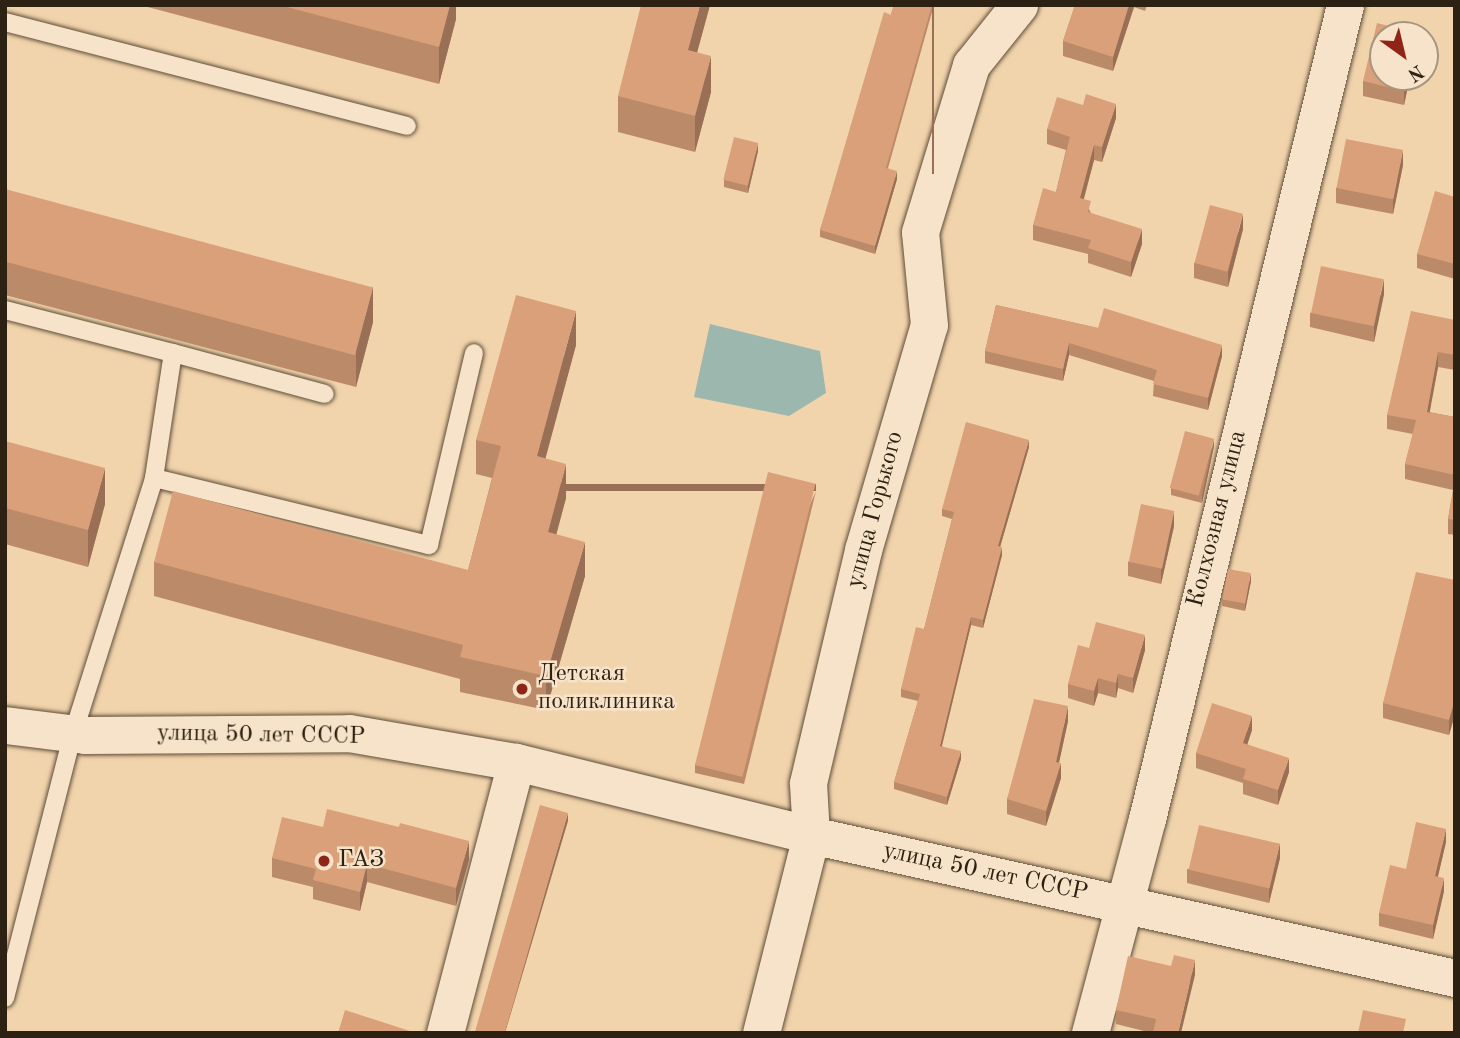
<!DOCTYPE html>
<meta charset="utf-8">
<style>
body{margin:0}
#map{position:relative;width:1460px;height:1038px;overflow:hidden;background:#f2d4ac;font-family:"Old Standard TT",serif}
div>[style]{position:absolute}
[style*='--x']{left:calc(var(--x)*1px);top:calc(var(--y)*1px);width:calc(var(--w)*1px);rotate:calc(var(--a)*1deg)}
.water>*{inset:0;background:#9cb7ae}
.roads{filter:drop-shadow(0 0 2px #5e4e39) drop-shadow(0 0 2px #5e4e39)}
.lane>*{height:18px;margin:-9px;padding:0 9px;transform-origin:9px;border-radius:9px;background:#f7e3c9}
.street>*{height:37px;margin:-18.5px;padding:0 18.5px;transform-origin:18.5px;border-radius:18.5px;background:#f7e3c9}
.wall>*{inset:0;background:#bb8a68}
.shaded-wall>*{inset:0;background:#997055;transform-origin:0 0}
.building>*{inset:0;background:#daa079;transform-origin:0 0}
.dots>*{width:19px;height:19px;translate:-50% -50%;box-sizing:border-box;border:4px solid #f7e3c9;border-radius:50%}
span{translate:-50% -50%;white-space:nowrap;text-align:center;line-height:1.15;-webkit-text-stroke:5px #f7e3c9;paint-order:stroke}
.street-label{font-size:24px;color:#2d2113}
.poi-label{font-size:24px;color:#2d2113}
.left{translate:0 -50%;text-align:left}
.frame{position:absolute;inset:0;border:7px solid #2d2113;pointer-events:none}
.north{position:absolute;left:1369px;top:21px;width:70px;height:70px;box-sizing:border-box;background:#f7e3c9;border:2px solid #a69580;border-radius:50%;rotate:146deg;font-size:19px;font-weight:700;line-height:28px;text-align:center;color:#2d2113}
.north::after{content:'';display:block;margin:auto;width:24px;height:32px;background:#8f2418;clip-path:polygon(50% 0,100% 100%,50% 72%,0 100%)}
</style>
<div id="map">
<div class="water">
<div style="clip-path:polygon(710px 324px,820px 351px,826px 393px,789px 416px,694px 397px)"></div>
</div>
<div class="roads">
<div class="lane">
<div style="--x:5;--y:22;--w:415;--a:14.5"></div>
<div style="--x:5;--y:310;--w:173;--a:14.4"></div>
<div style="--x:154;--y:478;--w:126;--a:-81.4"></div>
<div style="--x:173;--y:353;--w:157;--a:15.1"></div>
<div style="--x:5;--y:998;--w:273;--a:-75.6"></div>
<div style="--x:73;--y:734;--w:269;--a:-72.4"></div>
<div style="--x:154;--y:478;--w:283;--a:13.7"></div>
<div style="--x:429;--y:545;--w:197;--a:-76.8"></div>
</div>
<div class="street">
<div style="--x:5;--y:725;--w:81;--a:7.1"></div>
<div style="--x:85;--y:735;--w:264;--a:-0.4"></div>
<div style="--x:349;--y:733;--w:169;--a:9.9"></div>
<div style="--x:516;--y:762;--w:304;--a:13.9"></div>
<div style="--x:811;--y:835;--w:660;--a:12.52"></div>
<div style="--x:445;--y:1033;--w:280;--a:-75.3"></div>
<div style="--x:761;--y:1033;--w:204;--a:-75.8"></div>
<div style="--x:811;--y:835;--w:52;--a:-93.3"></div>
<div style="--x:808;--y:783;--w:239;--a:-76.7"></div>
<div style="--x:863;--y:550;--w:234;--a:-73.7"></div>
<div style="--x:929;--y:325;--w:93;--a:-95.5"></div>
<div style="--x:920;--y:232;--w:175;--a:-73"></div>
<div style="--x:971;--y:65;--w:77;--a:-51.3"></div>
<div style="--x:1090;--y:1033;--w:221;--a:-75.1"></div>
<div style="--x:1147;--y:819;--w:838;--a:-76.33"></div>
</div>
</div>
<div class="wall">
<div style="clip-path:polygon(140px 5px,456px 5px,456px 19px,439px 84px)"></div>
<div style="clip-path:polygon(710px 5px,697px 52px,711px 92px,695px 152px,618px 132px,618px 96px)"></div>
<div style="clip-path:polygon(894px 5px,934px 5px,888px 168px,897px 179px,875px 254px,820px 237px,820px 230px)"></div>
<div style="clip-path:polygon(1075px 5px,1147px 5px,1145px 11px,1134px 7px,1113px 71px,1063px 56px,1063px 41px)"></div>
<div style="clip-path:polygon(1410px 77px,1404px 105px,1363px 96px,1363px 81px)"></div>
<div style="clip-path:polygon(1116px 118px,1102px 162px,1094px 160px,1084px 199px,1091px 213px,1142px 244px,1131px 277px,1088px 263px,1088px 254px,1033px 240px,1033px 225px,1056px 192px,1066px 150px,1047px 144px,1047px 129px)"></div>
<div style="clip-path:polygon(758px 151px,748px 193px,724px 187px,724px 180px)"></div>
<div style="clip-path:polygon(1403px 165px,1393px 214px,1336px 203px,1336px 188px)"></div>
<div style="clip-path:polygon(5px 189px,373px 322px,356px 387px,5px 295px)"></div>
<div style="clip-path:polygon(1455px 197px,1455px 279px,1417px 268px,1417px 254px)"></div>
<div style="clip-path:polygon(1243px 229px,1228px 287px,1194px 278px,1194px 263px)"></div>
<div style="clip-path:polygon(1384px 294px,1374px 342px,1310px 327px,1310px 313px)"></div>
<div style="clip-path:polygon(996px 305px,1222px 356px,1208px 410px,1153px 396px,1154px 381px,1069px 355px,1063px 381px,985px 363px,985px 351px)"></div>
<div style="clip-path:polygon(1455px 320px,1455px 370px,1438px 367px,1429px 412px,1455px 417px,1455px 535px,1448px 534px,1448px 519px,1453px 490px,1405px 479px,1405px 464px,1413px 434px,1387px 429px,1387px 415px)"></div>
<div style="clip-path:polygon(576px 345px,545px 458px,566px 498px,556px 534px,585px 576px,546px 710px,460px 692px,460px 679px,154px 596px,154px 562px,468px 570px,492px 478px,476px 474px,476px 440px)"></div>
<div style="clip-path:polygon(5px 441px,105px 504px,88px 567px,5px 544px)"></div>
<div style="clip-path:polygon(1214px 446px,1202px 503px,1171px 495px,1171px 488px)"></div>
<div style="clip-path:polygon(1029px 447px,1000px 547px,1002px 555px,983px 628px,971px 625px,942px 746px,961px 759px,947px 805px,894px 789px,894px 782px,918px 701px,901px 697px,901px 689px,924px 629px,952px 519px,942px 516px,942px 509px)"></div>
<div style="clip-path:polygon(816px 491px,744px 784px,695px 773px,695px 765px)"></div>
<div style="clip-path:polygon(1174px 526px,1161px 584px,1128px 576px,1128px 562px)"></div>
<div style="clip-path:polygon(1455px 580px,1455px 714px,1449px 735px,1383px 718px,1383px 703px)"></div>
<div style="clip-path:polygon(1251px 581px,1245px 611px,1222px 606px,1222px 599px)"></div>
<div style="clip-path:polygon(1089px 648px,1145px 650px,1133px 693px,1118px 688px,1116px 698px,1098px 693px,1094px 706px,1068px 698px,1068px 684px)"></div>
<div style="clip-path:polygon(1068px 721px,1059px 763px,1061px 778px,1046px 826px,1007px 814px,1007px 799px)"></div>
<div style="clip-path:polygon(1252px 730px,1247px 744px,1289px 772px,1278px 805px,1243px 794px,1243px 783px,1196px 768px,1196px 753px)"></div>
<div style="clip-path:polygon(1446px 842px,1438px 876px,1444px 891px,1433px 939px,1379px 926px,1379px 913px,1406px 869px)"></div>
<div style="clip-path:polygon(272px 858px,469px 860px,456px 906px,367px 882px,360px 911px,313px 899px,313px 887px,272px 877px)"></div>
<div style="clip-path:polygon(1280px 858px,1269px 903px,1187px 883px,1187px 869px)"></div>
<div style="clip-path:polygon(1171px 966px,1195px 975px,1152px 1033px,1116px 1024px,1116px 1010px)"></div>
</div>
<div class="shaded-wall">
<div style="clip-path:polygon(450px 5px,456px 5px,456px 19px,439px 84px,439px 47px)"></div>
<div style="clip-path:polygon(700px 5px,710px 5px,688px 86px,688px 50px)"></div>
<div style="left:932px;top:5px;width:2px;height:169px"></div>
<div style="clip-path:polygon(1129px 5px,1134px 5px,1134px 7px,1113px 71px,1113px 57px)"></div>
<div style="clip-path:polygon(711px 56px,711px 92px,695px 152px,695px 116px)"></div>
<div style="clip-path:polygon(1407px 77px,1410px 77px,1404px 105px,1404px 91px)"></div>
<div style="clip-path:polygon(1116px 104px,1116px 118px,1102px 162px,1102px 147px)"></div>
<div style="clip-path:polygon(758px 143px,758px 151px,748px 193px,748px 186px)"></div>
<div style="clip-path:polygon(1094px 145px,1094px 160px,1080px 212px,1080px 198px)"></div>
<div style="clip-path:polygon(1403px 150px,1403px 165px,1393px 214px,1393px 199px)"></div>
<div style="clip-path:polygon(897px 171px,897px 179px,875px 254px,875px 246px)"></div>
<div style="clip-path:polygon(1243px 214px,1243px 229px,1228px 287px,1228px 272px)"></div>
<div style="clip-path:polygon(1142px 229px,1142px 244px,1131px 277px,1131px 262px)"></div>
<div style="clip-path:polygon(1384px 279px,1384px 294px,1374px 342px,1374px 327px)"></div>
<div style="clip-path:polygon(373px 286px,373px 322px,356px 387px,356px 351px)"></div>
<div style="clip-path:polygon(576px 311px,576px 345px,537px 490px,537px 456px)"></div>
<div style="clip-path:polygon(1069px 343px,1069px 355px,1063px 381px,1063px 369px)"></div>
<div style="clip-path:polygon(1222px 345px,1222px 356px,1208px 410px,1208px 398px)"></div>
<div style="clip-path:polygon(1438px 352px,1438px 367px,1427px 427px,1427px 412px)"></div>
<div style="clip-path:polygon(1214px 439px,1214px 446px,1202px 503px,1202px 496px)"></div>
<div style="clip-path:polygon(1029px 440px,1029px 447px,998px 554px,998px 546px)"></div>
<div style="clip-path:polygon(566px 464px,566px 498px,548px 566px,548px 532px)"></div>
<div style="clip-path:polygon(105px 468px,105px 504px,88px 567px,88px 530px)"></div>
<div style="left:816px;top:484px;width:7px;height:302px;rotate:90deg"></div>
<div style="clip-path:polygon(1174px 511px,1174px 526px,1161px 584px,1161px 569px)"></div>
<div style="clip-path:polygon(585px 542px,585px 576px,546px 710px,546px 676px)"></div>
<div style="clip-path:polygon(1002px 547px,1002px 555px,983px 628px,983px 620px)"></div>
<div style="clip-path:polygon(1251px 573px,1251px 581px,1245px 611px,1245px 603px)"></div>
<div style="clip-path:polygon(971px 617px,971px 625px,940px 753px,940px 746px)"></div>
<div style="clip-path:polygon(1145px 635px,1145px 650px,1133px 693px,1133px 678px)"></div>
<div style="clip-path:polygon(1118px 674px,1118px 688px,1116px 698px,1116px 683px)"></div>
<div style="clip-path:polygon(1098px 678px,1098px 693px,1094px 706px,1094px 691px)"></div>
<div style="clip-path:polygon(1455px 699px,1455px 714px,1449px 735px,1449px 720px)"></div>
<div style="clip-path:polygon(1068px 706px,1068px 721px,1056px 776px,1056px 762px)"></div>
<div style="clip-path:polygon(1252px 716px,1252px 730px,1243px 758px,1243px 743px)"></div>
<div style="clip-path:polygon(961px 751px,961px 759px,947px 805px,947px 797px)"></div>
<div style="clip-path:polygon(1289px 758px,1289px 772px,1278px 805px,1278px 790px)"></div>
<div style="clip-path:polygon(1061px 763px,1061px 778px,1046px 826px,1046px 811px)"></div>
<div style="clip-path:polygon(568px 813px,568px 821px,505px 1033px,503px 1033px)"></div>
<div style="clip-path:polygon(1446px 829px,1446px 842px,1435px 889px,1435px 876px)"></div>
<div style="clip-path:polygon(469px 841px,469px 860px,456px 906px,456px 888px)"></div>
<div style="clip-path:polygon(1280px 843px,1280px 858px,1269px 903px,1269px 888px)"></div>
<div style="clip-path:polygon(367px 864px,367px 882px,360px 911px,360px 892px)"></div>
<div style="clip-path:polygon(1444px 878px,1444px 891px,1433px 939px,1433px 925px)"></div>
<div style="clip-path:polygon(1195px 960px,1195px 975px,1181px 1033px,1178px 1033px)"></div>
</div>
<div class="building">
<div style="clip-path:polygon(279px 5px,450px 5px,439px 47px)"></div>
<div style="clip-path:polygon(641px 5px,700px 5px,688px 50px,711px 56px,695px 116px,618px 96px)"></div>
<div style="clip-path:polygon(894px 5px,932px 5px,886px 168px,897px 171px,875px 246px,820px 230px,884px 12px,891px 15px)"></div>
<div style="clip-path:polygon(1075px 5px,1129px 5px,1113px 57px,1063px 41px)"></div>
<div style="clip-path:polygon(1377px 23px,1417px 33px,1417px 35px,1383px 35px,1383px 77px,1407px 77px,1404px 91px,1363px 81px)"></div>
<div style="clip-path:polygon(1086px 94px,1116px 104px,1102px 147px,1094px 145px,1080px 198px,1091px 201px,1088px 212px,1142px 229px,1131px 262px,1088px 248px,1091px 240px,1033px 225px,1043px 188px,1056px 192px,1070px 137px,1047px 129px,1057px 97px,1083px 105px)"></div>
<div style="left:734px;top:137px;width:25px;height:44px;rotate:14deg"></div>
<div style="left:1346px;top:139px;width:58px;height:50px;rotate:11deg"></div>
<div style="left:5px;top:189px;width:381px;height:70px;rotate:15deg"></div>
<div style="clip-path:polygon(1435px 191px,1455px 197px,1455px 264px,1417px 254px)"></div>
<div style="left:1210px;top:205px;width:34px;height:60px;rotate:15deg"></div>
<div style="left:1321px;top:266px;width:64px;height:48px;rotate:12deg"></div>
<div style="clip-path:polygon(516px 295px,576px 311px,537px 456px,566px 464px,548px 532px,585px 542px,546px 676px,460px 657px,463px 645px,154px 562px,173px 491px,468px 570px,501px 446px,476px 440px)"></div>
<div style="clip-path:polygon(996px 305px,1098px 328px,1104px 308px,1222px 345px,1208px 398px,1153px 384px,1157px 370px,1069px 343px,1063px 369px,985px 351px)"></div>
<div style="clip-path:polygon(1411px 311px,1455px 320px,1455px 355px,1438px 352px,1427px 412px,1455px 417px,1455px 475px,1405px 464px,1416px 420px,1387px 415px)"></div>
<div style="clip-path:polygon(966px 422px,1029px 440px,998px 546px,1002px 547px,983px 620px,971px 617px,940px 746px,961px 751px,947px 797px,894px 782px,920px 694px,901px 689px,916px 627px,924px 629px,954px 512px,942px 509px)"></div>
<div style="left:1185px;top:431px;width:30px;height:59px;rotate:15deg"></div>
<div style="clip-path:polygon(5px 441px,105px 468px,88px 530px,5px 508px)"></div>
<div style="left:768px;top:472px;width:49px;height:302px;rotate:14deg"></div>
<div style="clip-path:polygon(1455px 481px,1455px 520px,1448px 519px)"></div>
<div style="left:1141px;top:504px;width:34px;height:59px;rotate:12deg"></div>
<div style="left:1228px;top:569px;width:23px;height:31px;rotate:10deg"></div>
<div style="clip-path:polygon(1416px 572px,1455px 580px,1455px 699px,1449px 720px,1383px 703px)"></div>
<div style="clip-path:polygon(1096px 622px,1145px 635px,1133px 678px,1118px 674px,1116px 683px,1098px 678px,1094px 691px,1068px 684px,1078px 645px,1089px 648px)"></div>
<div style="clip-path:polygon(1034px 699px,1068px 706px,1056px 762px,1061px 763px,1046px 811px,1007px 799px)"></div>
<div style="clip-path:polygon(1212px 703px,1252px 716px,1243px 743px,1289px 758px,1278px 790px,1243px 779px,1246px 769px,1196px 753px)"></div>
<div style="left:540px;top:805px;width:29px;height:238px;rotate:16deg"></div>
<div style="clip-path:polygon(327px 809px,399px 827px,400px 823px,469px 841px,456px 888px,367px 864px,360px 892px,313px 880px,316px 869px,272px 858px,282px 817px,323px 827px)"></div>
<div style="clip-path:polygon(1416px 822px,1446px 829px,1435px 876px,1444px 878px,1433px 925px,1379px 913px,1390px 865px,1406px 869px)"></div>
<div style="left:1199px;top:825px;width:83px;height:46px;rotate:13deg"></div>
<div style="clip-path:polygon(1174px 955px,1195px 960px,1178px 1033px,1153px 1033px,1156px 1019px,1116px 1010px,1128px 956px,1171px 966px)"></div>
<div style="clip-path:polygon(345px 1010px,410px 1031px,409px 1033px,338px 1033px)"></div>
<div style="clip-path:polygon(1363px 1010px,1406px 1019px,1403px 1033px,1358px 1033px)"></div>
</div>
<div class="dots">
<div style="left:522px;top:689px;background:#8f2418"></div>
<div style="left:324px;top:861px;background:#8f2418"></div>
</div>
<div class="street-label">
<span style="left:876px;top:510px;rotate:-75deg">улица Горького</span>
<span style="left:1218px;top:519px;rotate:-76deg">Колхозная улица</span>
<span style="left:261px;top:736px;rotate:1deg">улица 50 лет СССР</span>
<span style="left:985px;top:873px;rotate:12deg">улица 50 лет СССР</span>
</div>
<div class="poi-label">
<span class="left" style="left:538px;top:689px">Детская<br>поликлиника</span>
<span class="left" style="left:338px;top:861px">ГАЗ</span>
</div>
<div class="frame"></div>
<div class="north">N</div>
</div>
